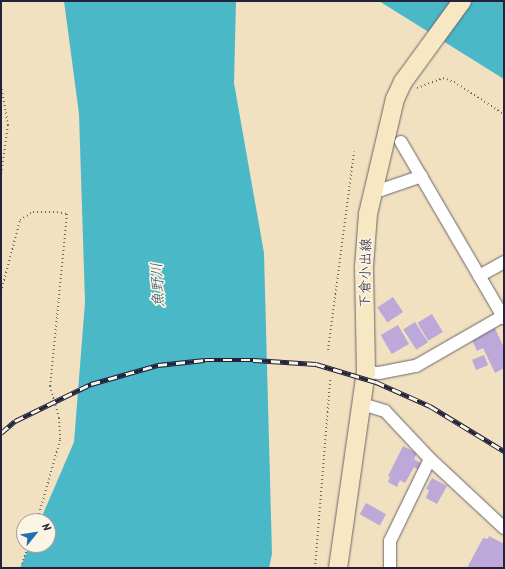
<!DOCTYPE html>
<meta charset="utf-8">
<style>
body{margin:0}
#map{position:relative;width:505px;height:569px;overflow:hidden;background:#f1e1c1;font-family:Kalam,"Klee One",sans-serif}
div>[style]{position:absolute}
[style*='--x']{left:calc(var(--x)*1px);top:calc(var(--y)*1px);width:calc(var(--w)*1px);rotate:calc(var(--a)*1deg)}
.water>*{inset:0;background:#4bb8c7}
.building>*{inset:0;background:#bca8d9;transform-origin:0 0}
.path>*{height:2px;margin-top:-1px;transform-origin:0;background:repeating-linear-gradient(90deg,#6a656a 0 1px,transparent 0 4px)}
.roads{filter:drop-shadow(0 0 1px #6a656a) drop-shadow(0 0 1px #6a656a)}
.street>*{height:12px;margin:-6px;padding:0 6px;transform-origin:6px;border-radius:6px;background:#fff}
.secondary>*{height:18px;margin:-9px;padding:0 9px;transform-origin:9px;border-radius:9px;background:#f8e7c3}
.rail>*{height:4.5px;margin-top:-2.25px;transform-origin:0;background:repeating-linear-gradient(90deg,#fcf5e5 0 9px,#22223b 0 18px);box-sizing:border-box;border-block:1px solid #22223b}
span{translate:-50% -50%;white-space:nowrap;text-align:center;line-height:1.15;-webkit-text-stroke:3.5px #fcf5e5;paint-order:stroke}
.street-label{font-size:14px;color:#22223b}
.water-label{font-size:15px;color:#30566c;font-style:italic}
.frame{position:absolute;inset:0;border:2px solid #22223b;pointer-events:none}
.north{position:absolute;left:16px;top:513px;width:40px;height:40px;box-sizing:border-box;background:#fcf5e5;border:1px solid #a5a1a1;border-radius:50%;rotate:60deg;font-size:11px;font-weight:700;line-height:16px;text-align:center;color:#22223b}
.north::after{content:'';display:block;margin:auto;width:14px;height:18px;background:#1f6fb2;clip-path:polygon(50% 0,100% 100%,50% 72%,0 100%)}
</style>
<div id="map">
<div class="water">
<div style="clip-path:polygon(64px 1px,236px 1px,234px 83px,264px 253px,272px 554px,269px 568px,20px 568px,30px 545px,48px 545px,48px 521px,40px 521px,74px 442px,85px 302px,79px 114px)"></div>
<div style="clip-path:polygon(379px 1px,504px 1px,504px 79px,499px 76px)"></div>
</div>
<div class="building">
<div style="left:393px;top:297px;width:18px;height:19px;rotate:56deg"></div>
<div style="left:432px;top:314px;width:21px;height:17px;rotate:59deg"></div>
<div style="left:415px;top:322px;width:24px;height:14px;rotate:57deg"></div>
<div style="left:398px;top:325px;width:22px;height:20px;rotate:60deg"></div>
<div style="clip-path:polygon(495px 328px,504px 348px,504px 368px,495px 373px,483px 348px,477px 351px,471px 338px)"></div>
<div style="left:484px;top:355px;width:11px;height:13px;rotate:68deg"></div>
<div style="clip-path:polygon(403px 446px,417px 453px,414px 459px,422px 464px,419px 470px,414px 467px,405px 483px,400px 480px,397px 487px,388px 482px,390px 477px,388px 476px)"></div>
<div style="clip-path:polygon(432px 478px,447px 486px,437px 504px,426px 498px,429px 490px,426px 489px)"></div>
<div style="left:366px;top:503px;width:23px;height:13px;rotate:29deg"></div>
<div style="clip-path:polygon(489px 536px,504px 544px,504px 568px,471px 568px,468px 566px,483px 538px,488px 539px)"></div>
</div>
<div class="path">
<div style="--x:1;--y:85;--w:41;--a:80.1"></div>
<div style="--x:8;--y:125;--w:50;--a:98"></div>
<div style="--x:417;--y:88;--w:28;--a:-21"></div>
<div style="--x:443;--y:78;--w:12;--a:20"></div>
<div style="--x:454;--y:82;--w:59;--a:32.6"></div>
<div style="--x:1;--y:292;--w:74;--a:-75.2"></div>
<div style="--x:20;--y:220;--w:15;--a:-32"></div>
<div style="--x:33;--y:212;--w:24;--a:0"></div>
<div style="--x:57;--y:212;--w:10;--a:11"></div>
<div style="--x:67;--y:214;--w:173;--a:95.6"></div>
<div style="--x:50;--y:386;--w:33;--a:74"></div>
<div style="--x:59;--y:418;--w:22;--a:87"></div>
<div style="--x:60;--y:440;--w:84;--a:105.9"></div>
<div style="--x:328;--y:350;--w:200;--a:-82.5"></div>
<div style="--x:21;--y:568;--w:24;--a:-73"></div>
<div style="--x:315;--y:568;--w:189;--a:-85.4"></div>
</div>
<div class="roads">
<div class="street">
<div style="--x:401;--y:142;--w:204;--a:59.7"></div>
<div style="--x:374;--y:188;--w:7;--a:16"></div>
<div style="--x:381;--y:190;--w:43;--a:-18.9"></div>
<div style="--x:479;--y:276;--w:29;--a:-29"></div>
<div style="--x:366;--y:372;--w:13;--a:4"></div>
<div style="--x:379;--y:373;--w:38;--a:-11"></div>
<div style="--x:416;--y:366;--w:100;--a:-29.9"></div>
<div style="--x:362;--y:404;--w:24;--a:17"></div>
<div style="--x:385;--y:411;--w:66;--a:46.8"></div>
<div style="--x:430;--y:459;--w:101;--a:43"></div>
<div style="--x:390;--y:568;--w:27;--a:-90"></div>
<div style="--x:390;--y:541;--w:91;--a:-64"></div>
</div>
<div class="secondary">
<div style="--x:338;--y:568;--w:198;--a:-81.9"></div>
<div style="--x:366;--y:372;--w:105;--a:-91.1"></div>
<div style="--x:364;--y:267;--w:53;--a:-85.7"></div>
<div style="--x:368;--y:214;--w:118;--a:-76.8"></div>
<div style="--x:395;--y:99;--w:19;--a:-65"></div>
<div style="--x:403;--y:82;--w:100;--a:-53.9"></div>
</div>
</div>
<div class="rail">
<div style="--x:1;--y:433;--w:18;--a:-41"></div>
<div style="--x:15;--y:421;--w:85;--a:-26"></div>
<div style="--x:91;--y:384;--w:70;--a:-15.8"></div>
<div style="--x:158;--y:365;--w:47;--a:-6.1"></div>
<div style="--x:205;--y:360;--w:48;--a:0"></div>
<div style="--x:253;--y:360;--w:63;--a:3.6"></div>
<div style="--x:316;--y:364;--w:63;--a:16.7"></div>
<div style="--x:376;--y:382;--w:59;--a:24"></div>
<div style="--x:430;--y:406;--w:87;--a:31.3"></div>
</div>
<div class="street-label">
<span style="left:366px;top:273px;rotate:-89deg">下倉小出線</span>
</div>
<div class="water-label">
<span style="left:159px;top:285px;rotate:-93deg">魚野川</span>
</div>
<div class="frame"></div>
<div class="north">N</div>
</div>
